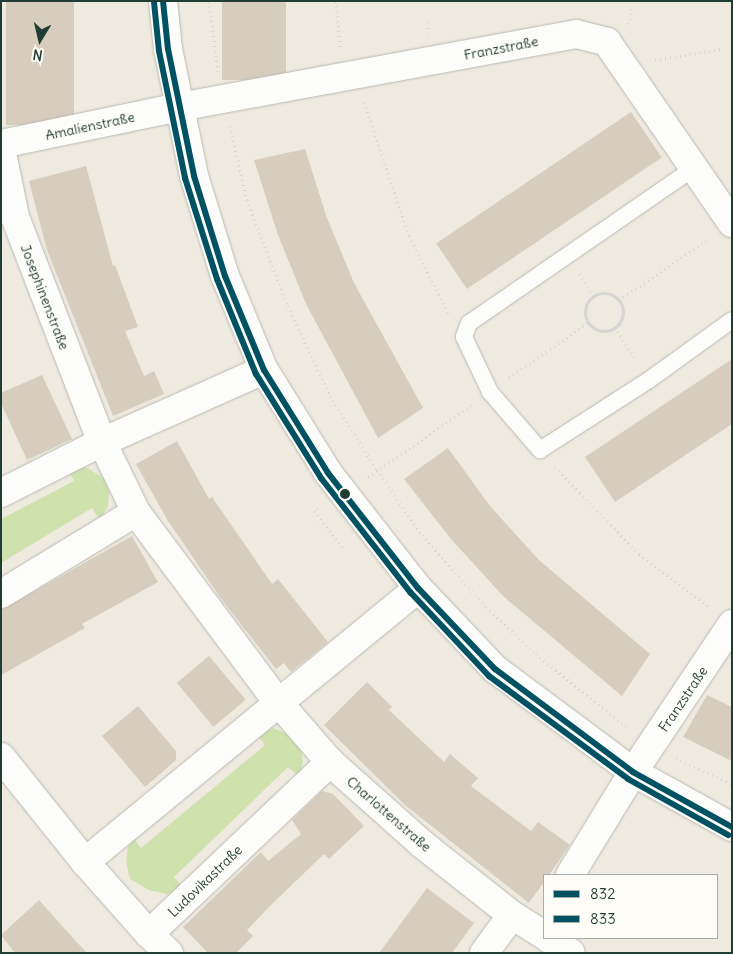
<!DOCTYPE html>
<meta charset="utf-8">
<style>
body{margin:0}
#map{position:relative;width:733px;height:954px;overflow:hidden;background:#eeeae0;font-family:Delius,sans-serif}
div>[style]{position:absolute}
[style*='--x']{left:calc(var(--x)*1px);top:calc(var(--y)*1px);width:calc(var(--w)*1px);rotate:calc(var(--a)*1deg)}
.green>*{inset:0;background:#cfe1ac}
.building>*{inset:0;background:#d7cdbf;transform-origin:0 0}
.path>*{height:3px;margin-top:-1.5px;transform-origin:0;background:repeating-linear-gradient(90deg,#d5d6d3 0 1px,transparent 0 5px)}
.path>.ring{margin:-1.5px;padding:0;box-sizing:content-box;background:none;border:3px solid #d5d6d3;border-radius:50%}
.roads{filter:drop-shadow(0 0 1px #b9b9b2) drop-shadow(0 0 1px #b9b9b2)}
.lane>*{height:16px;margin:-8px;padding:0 8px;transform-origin:8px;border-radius:8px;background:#fcfcfa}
.street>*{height:28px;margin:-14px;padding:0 14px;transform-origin:14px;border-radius:14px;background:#fcfcfa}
.bus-1>*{height:6px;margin:-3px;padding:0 3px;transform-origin:3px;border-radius:3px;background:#005262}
.bus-2>*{height:6px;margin:-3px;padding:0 3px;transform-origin:3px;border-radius:3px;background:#005262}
.dots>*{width:14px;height:14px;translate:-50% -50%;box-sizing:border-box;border:2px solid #fdfcf7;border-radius:50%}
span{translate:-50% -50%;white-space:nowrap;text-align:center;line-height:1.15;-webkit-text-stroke:4px #fdfcf7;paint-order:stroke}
.street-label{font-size:14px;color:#1f3d34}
.frame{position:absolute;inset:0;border:2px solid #1f3d34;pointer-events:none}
.legend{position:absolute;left:543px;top:874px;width:175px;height:65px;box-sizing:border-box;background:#fdfcf7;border:1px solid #a4b0a9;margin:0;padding:6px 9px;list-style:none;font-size:15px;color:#1f3d34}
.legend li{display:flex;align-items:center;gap:10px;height:25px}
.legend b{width:25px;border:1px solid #a4b0a9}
.north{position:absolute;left:15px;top:15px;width:50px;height:50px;-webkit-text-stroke:4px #fdfcf7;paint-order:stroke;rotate:189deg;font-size:14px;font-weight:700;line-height:20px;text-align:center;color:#1f3d34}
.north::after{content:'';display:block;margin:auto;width:18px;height:22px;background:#1f3d34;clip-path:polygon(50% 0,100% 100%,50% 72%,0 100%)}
</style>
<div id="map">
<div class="green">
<div style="clip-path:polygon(86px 467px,105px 479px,109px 491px,108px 506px,100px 520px,92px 508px,1px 563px,1px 519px,74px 481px,69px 471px)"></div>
<div style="clip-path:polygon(273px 728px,294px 737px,301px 747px,303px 762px,299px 777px,288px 767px,174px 877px,184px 888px,167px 894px,149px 890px,130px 879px,126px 862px,128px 847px,134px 839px,141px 848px,265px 745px,258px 736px)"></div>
</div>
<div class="building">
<div style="left:6px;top:1px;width:68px;height:124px"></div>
<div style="left:222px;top:1px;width:64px;height:79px"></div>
<div style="left:631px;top:112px;width:55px;height:235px;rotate:56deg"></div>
<div style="clip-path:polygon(305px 149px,327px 218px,354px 283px,423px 408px,378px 438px,306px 304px,278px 235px,254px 160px)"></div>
<div style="clip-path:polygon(86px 166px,113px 266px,115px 265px,138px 327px,125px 331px,144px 376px,154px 371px,164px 394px,113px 416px,47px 250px,29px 181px)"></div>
<div style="clip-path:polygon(732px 359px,732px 424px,615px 502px,585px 457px)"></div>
<div style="clip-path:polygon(42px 375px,72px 439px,27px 460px,1px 403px,1px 393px)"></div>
<div style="clip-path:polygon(177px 441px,209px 499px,212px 497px,272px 584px,278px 579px,328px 642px,291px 672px,284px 663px,276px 669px,222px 600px,168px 521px,136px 464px)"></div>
<div style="clip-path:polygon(448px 448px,490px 506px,539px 560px,650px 654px,622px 696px,503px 596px,451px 539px,404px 479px)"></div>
<div style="clip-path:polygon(132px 536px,158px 582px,82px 624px,85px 628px,1px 675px,1px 610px)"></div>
<div style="left:209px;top:656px;width:57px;height:42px;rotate:50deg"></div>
<div style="clip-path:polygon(367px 682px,392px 707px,389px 710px,444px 762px,450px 754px,478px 778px,471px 786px,531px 831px,538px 822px,570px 845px,549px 875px,544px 875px,544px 882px,529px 903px,406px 806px,324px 725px)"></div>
<div style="clip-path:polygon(707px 695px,732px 707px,732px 761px,683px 737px)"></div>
<div style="clip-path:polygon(138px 706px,176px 751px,176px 760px,145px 787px,102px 736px)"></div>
<div style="clip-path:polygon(322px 791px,333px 794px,364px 826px,329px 859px,324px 854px,272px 904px,247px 930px,253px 936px,236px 953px,208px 953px,183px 927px,261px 852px,268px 861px,301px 834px,292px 820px)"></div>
<div style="clip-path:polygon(427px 888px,474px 923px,452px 953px,379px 953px)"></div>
<div style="clip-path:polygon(39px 900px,63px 927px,87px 953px,15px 953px,1px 935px)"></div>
</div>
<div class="path">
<div style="--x:209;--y:1;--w:71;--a:82.7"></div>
<div style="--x:336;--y:1;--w:47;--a:85.1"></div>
<div style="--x:629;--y:24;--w:19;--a:-81"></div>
<div style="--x:428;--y:33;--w:10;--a:-90"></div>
<div style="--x:655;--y:60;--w:67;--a:-9.5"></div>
<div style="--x:364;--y:102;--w:141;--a:71.4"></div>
<div style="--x:409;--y:236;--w:88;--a:62.9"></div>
<div style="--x:230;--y:126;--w:76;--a:77.1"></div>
<div style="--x:247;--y:200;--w:114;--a:68.9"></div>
<div style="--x:288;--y:306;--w:99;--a:65"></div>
<div style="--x:330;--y:396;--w:88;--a:57.6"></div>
<div style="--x:377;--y:470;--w:79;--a:55.3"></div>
<div style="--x:422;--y:535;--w:96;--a:48.4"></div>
<div style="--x:486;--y:607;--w:69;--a:43.2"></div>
<div style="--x:536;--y:654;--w:119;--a:39.2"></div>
<div style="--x:579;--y:274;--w:27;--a:56"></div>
<div class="ring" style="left:585px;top:293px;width:35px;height:35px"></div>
<div style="--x:619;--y:300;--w:107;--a:-34"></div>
<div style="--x:615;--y:327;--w:39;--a:58"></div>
<div style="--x:509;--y:378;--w:97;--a:-35.3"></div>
<div style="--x:555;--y:467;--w:121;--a:46"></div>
<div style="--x:639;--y:554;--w:89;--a:36.7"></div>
<div style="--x:368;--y:477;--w:126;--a:-34.7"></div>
<div style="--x:318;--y:508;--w:5;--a:143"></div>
<div style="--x:314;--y:511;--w:46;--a:52.1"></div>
<div style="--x:676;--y:758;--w:62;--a:24.9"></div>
</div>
<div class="roads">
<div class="lane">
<div style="--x:694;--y:168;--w:273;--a:145.4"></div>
<div style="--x:469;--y:323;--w:15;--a:110"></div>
<div style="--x:464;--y:337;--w:61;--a:64.7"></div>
<div style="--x:490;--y:392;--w:77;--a:49.2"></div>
<div style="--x:540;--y:450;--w:130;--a:-32.7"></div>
<div style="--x:649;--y:380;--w:102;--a:-35.9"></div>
</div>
<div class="street">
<div style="--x:163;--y:1;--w:48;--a:84.1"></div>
<div style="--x:168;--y:49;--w:130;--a:78.4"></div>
<div style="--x:194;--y:176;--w:105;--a:72.8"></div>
<div style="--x:225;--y:276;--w:102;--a:67.5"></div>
<div style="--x:264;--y:370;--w:121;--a:58.1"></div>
<div style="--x:328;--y:473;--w:146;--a:52"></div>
<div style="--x:418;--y:588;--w:112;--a:46.5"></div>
<div style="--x:495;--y:669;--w:172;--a:36.7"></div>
<div style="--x:633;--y:772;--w:113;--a:29.1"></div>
<div style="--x:1;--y:144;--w:182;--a:-11.7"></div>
<div style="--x:179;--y:107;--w:404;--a:-10.4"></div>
<div style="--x:576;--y:34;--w:32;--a:14"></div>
<div style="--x:607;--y:42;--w:220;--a:55.4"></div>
<div style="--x:1;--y:148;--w:70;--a:78.5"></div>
<div style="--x:15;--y:217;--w:241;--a:68.9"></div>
<div style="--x:102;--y:442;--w:78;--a:64.1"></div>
<div style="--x:136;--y:512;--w:236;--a:53.3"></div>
<div style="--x:277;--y:701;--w:81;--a:49"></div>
<div style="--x:330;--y:762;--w:123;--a:41.7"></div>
<div style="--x:422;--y:844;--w:115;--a:38.3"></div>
<div style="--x:512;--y:915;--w:38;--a:32"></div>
<div style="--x:1;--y:493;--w:113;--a:-26.8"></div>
<div style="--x:102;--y:442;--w:177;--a:-24"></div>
<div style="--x:1;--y:594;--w:158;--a:-31.3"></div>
<div style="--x:1;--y:757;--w:134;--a:51.3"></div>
<div style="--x:85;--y:862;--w:96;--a:48.4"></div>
<div style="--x:149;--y:934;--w:250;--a:-43.5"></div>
<div style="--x:85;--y:862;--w:431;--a:-39.4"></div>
<div style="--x:570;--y:875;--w:121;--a:-58.5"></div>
<div style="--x:633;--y:772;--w:178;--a:-56.2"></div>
<div style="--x:149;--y:934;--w:28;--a:44"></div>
<div style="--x:548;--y:938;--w:27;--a:33"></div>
<div style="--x:484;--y:953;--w:47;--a:-53.6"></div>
</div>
</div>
<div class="bus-1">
<div style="--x:163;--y:1;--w:48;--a:84.1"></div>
<div style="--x:168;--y:49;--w:130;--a:78.4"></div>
<div style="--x:194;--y:176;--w:105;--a:72.8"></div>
<div style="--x:225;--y:276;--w:102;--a:67.5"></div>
<div style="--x:264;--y:370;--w:121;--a:58.1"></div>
<div style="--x:328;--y:473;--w:146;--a:52"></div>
<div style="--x:418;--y:588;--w:112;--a:46.5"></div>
<div style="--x:495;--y:669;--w:172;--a:36.7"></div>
<div style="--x:633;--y:772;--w:113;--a:29.1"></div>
</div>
<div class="bus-2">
<div style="--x:154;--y:2;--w:49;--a:84.2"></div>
<div style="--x:159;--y:51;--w:130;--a:78.4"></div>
<div style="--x:185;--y:178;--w:106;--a:72.4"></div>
<div style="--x:217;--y:279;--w:103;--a:67.7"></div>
<div style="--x:256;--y:374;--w:123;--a:58"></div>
<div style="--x:321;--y:478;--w:146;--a:52"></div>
<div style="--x:411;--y:593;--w:114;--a:46.8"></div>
<div style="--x:489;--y:676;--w:173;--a:36.5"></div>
<div style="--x:628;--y:779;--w:115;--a:29.2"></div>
</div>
<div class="dots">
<div style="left:345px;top:494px;background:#1f3d34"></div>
</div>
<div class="street-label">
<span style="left:501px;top:48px;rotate:-11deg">Franzstraße</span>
<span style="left:90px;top:126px;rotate:-12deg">Amalienstraße</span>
<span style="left:45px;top:297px;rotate:69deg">Josephinenstraße</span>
<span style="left:683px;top:699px;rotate:-56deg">Franzstraße</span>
<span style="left:389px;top:814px;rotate:41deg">Charlottenstraße</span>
<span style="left:205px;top:881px;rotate:-44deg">Ludovikastraße</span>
</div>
<div class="frame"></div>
<ul class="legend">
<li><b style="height:6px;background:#005262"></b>832</li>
<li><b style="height:6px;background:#005262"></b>833</li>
</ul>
<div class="north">N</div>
</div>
